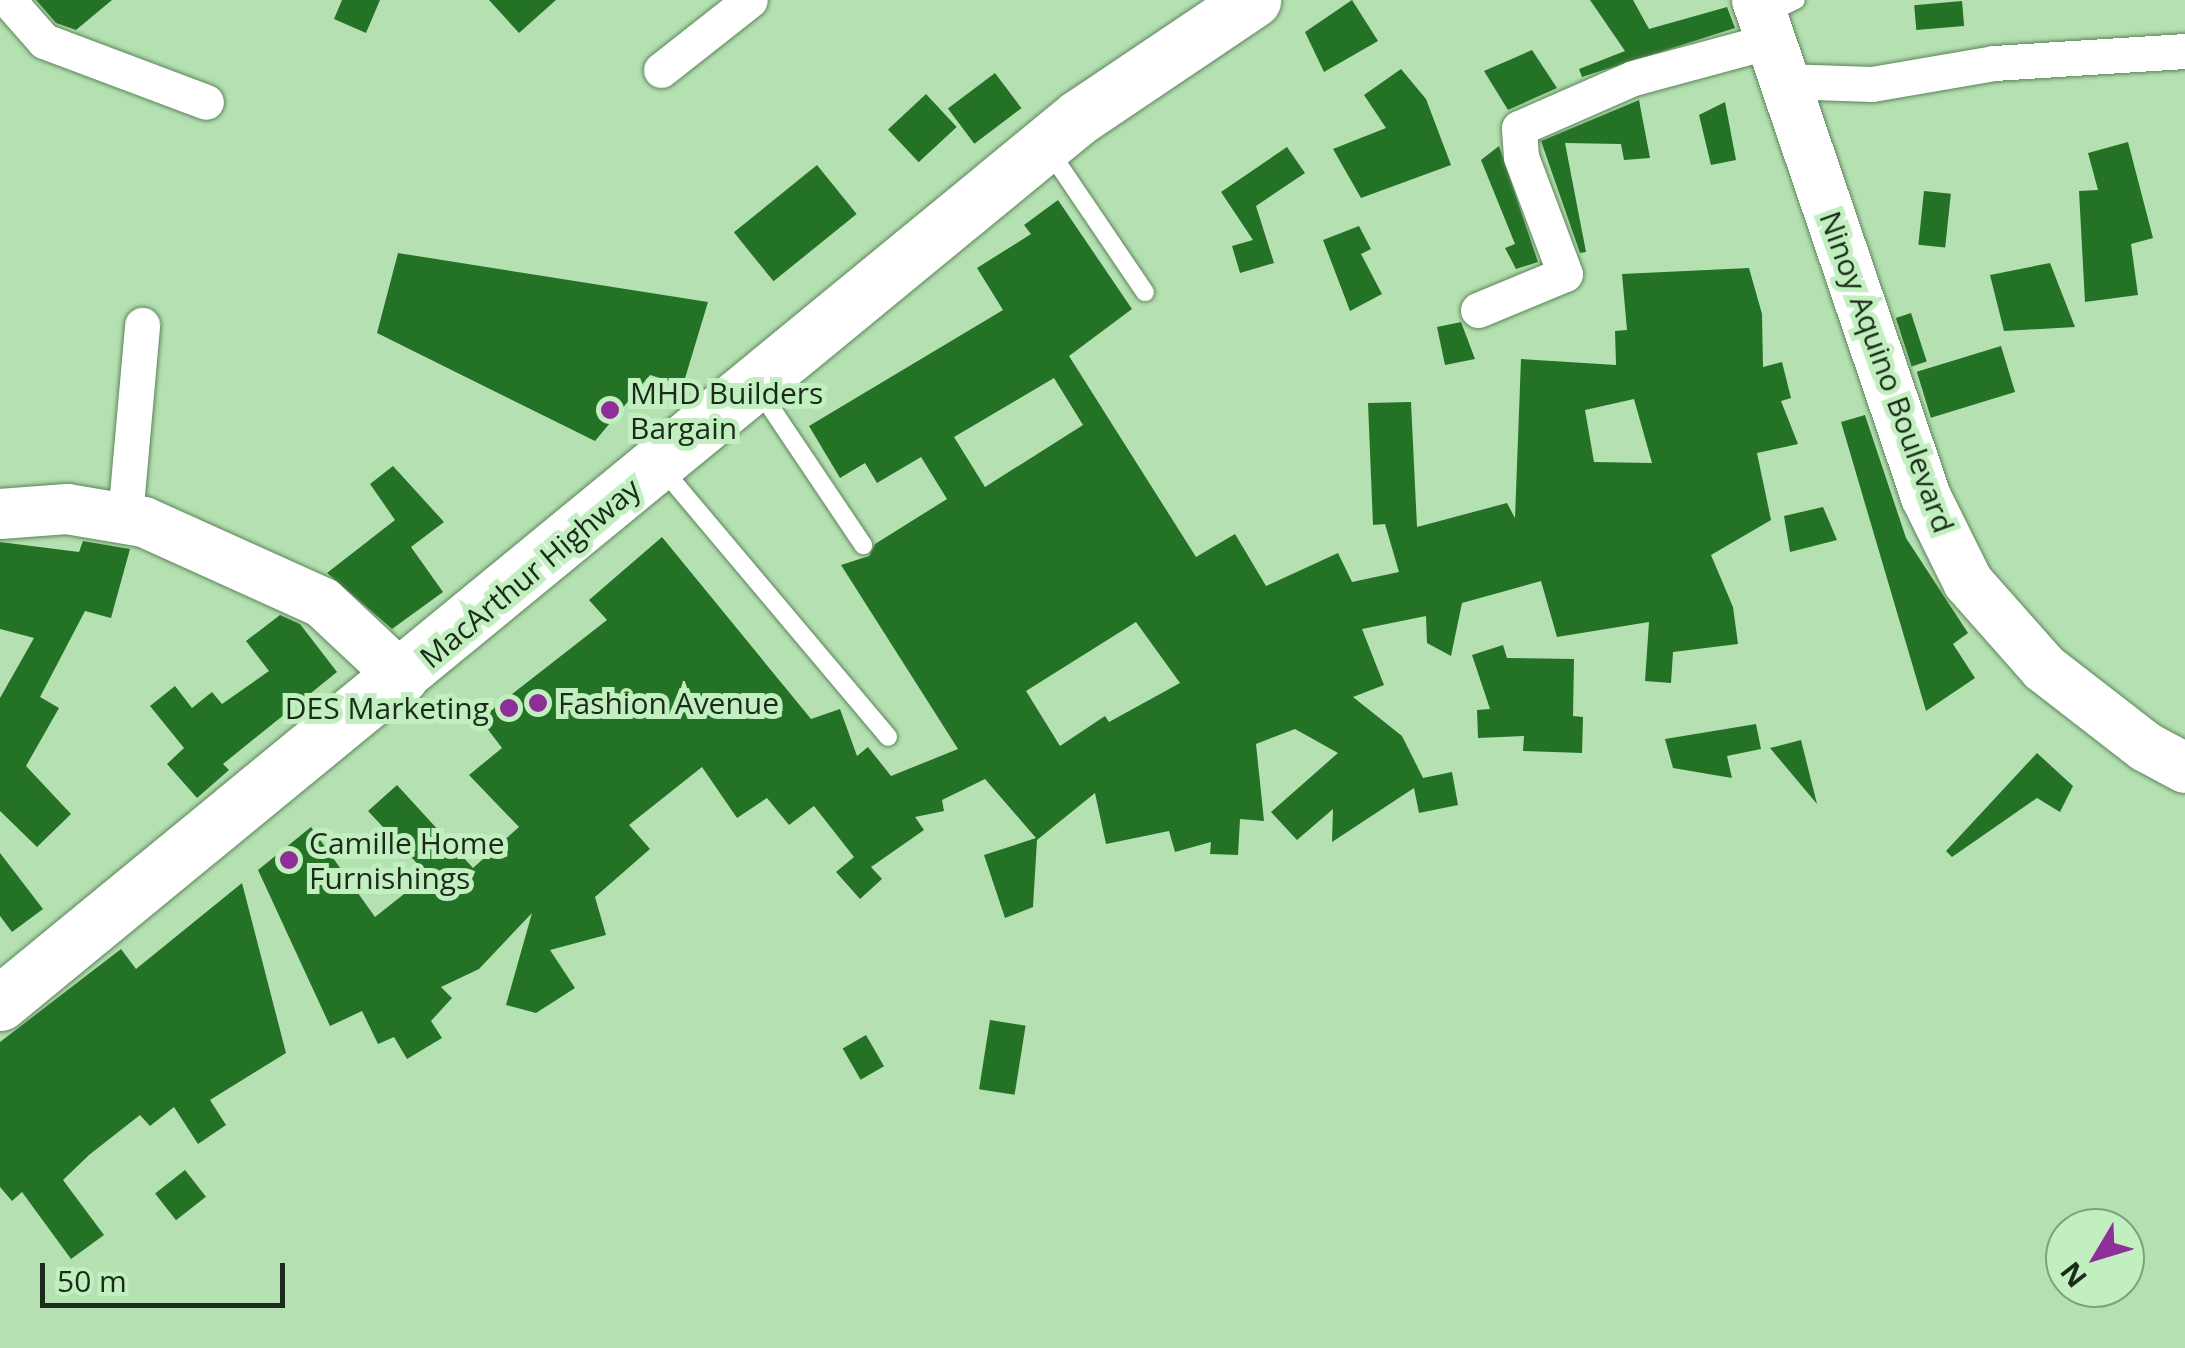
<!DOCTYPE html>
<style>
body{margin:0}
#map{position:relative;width:2185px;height:1348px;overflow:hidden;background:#b5e1b2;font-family:"Open Sans",sans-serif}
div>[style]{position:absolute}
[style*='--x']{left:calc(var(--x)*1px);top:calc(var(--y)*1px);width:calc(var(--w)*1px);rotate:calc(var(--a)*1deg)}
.building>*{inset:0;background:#247226;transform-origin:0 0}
.roads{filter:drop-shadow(0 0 2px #5b8459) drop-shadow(0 0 2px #5b8459)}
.lane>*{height:18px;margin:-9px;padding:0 9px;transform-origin:9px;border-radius:9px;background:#fff}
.street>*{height:35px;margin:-17.5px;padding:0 17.5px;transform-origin:17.5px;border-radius:17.5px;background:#fff}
.secondary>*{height:50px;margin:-25px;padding:0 25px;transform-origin:25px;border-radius:25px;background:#fff}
.highway>*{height:55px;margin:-27.5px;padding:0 27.5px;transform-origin:27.5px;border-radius:27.5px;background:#fff}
.dots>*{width:28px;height:28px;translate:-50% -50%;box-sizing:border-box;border:5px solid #c2efbf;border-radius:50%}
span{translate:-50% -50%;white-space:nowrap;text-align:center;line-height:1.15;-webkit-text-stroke:10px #c2efbf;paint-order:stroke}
.street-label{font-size:30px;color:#1a2b19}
.poi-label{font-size:30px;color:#1a2b19}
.left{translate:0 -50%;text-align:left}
.right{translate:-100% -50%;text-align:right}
.north{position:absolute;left:2045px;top:1208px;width:100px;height:100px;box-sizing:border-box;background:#c2efbf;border:2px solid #7fa17d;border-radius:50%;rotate:232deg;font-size:28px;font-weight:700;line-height:40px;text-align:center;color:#1a2b19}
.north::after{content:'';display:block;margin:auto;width:35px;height:45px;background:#8e2f99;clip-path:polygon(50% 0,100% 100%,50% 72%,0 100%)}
.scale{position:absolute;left:40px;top:1263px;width:245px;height:45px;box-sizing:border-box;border:5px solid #1a2b19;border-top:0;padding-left:12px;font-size:30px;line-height:35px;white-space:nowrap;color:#1a2b19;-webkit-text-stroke:8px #c2efbf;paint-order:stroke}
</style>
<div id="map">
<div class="building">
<div style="clip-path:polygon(36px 0,112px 0,76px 30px,56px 23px)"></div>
<div style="clip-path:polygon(342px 0,380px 0,366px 33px,334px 19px)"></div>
<div style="clip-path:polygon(489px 0,556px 0,519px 33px)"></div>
<div style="clip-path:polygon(1352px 0,1378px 41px,1324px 72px,1305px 32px)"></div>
<div style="clip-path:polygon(1590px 0,1633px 0,1649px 29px,1727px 7px,1735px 28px,1582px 77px,1579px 69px,1625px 51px)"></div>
<div style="left:1962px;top:1px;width:25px;height:48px;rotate:85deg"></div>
<div style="clip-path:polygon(1532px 50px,1557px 88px,1508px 110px,1484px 71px)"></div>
<div style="clip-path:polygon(1401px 69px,1426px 99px,1451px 165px,1361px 198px,1333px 149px,1386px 128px,1364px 95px)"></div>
<div style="left:995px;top:73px;width:44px;height:59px;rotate:53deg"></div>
<div style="left:926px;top:94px;width:45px;height:52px;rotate:47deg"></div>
<div style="clip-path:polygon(1639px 100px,1650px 158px,1624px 160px,1621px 144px,1565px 143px,1586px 252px,1580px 253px,1541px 141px)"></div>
<div style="clip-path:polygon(1725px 102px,1736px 160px,1711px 165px,1699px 115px)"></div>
<div style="clip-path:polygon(2128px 142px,2153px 238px,2131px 244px,2138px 295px,2085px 302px,2079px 191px,2098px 190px,2088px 153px)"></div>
<div style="clip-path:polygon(1499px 146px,1538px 262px,1516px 269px,1505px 248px,1515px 244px,1481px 160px)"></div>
<div style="clip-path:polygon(1287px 147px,1305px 173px,1256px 206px,1274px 263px,1240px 273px,1232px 246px,1253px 240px,1221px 192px)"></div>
<div style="left:817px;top:165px;width:63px;height:107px;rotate:51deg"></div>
<div style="left:1924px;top:191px;width:27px;height:54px;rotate:6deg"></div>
<div style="clip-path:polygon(evenodd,1058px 200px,1132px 309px,1069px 356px,1196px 557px,1235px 534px,1266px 586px,1338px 553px,1352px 582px,1399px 572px,1385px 524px,1373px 525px,1368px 403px,1411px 402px,1417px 527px,1507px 503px,1515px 518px,1521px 359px,1616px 365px,1615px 331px,1627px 330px,1622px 274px,1749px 268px,1762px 314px,1763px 367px,1782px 362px,1791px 398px,1781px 401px,1798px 444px,1757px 453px,1771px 520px,1711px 555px,1733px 607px,1738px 644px,1673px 652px,1671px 683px,1645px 681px,1649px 622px,1557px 637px,1541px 581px,1462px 603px,1451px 656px,1427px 643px,1426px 616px,1362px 629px,1384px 685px,1353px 697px,1402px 736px,1423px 778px,1452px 772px,1458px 805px,1419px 813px,1414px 788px,1332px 842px,1333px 809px,1297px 840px,1271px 812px,1338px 753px,1295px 729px,1256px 744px,1264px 821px,1240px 819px,1238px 855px,1210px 854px,1211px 842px,1175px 852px,1169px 831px,1106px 844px,1095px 793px,1037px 840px,1033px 907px,1005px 918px,984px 855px,1036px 838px,985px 779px,942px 800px,944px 811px,915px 817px,924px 830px,871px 867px,882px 879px,860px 899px,836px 872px,854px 857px,814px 806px,789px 825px,767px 798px,737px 818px,702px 767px,629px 825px,650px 849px,595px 897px,606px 935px,550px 950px,575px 988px,536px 1013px,506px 1005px,532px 913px,479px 969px,441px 987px,452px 998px,431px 1021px,442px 1038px,407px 1059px,394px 1037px,378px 1044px,362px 1011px,330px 1026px,258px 870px,311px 827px,375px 917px,428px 875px,368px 811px,397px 785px,473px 868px,519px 827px,469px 775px,502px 748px,480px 719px,607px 620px,589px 600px,662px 537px,811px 719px,840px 709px,857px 756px,868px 747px,891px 776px,958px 749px,841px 565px,869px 556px,875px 544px,947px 499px,921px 457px,877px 483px,865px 463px,840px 478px,809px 426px,1003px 310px,977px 268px,1031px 234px,1024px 225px,1058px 200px,1054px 378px,1083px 425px,985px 487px,954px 437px,1054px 378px,1058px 200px,1634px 399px,1652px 463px,1594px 462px,1585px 410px,1634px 399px,1058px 200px,1136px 622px,1180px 683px,1109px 722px,1105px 716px,1060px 746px,1026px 691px,1136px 622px)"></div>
<div style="clip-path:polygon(1359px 226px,1371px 249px,1361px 254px,1382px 294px,1350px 311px,1323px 240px)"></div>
<div style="clip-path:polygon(398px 253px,708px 302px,683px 385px,650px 375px,595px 441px,377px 333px)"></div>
<div style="clip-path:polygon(2050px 263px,2075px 327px,2004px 331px,1990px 275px)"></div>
<div style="left:1911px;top:313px;width:51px;height:16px;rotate:72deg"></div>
<div style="clip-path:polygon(1461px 322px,1475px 359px,1445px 365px,1437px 327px)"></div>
<div style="left:2001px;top:346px;width:48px;height:88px;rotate:73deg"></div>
<div style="clip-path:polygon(1865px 415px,1906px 538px,1968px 633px,1953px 644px,1975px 678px,1926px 711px,1841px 422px)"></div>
<div style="clip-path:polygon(393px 466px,444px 522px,411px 547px,443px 592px,392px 629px,327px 573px,395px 520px,370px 484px)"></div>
<div style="clip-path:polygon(1823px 507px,1837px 540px,1790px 552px,1784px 516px)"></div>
<div style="clip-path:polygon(83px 541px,130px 549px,111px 618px,85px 611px,40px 697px,59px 708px,26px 766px,71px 814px,37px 847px,0 811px,0 698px,34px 638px,0 629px,0 542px,79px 552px)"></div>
<div style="clip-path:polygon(280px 615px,300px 624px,337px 672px,223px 764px,229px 770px,197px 798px,167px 764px,184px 748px,150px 706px,175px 686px,192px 708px,212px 692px,222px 704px,269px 671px,246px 641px)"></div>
<div style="clip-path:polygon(1503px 645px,1507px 658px,1574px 659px,1573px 716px,1583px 717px,1582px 753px,1523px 751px,1524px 736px,1478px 738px,1477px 710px,1490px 709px,1472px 655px)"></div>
<div style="clip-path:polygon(1756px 724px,1761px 749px,1727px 756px,1732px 778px,1673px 768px,1665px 739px)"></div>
<div style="clip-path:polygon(1801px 740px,1817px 804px,1770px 748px)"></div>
<div style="clip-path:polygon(2037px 753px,2073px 786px,2060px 812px,2037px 798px,1952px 857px,1946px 851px)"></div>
<div style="clip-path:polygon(0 853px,43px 909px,12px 932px,0 916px)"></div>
<div style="clip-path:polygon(242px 883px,286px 1053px,210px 1100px,226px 1125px,198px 1144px,174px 1107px,150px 1126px,140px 1115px,89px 1155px,63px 1180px,104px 1235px,71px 1259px,22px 1192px,12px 1201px,0 1187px,0 1042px,121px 949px,136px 969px)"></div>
<div style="left:990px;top:1020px;width:36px;height:70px;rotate:9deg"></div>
<div style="left:866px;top:1035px;width:36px;height:27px;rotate:60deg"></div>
<div style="left:185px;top:1170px;width:34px;height:38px;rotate:52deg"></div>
</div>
<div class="roads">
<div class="lane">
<div style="--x:1767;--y:14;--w:32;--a:-26"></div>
<div style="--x:1048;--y:149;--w:173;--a:55.9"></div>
<div style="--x:759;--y:390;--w:187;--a:56.1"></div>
<div style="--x:660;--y:466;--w:354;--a:49.9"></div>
</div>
<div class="street">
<div style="--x:8;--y:0;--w:55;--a:48.7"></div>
<div style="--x:44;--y:41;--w:173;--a:20.6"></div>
<div style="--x:661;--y:70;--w:113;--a:-38.2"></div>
<div style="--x:1783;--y:81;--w:89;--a:1.9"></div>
<div style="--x:1872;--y:84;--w:124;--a:-9.8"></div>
<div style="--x:1994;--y:63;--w:191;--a:-3.6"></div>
<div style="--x:1478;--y:310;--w:94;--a:-22.5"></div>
<div style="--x:1565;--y:274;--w:125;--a:-110.6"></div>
<div style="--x:1521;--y:157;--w:29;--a:-94"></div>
<div style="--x:1519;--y:128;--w:124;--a:-23.7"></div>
<div style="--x:1633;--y:78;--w:142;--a:-15.1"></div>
<div style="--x:125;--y:517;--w:193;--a:-84.9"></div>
</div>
<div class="secondary">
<div style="--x:1757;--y:0;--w:525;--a:71.22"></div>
<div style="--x:1926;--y:497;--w:95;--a:63.7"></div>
<div style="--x:1968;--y:582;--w:115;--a:48.5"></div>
<div style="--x:2044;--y:668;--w:129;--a:37.8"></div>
<div style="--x:2146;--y:747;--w:44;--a:28.3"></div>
<div style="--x:0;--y:514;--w:67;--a:-4.3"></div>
<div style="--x:67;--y:509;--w:78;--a:9.6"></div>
<div style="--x:144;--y:522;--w:196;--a:24.3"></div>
<div style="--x:323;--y:603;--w:110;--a:43.2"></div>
</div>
<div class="highway">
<div style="--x:0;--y:1003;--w:1396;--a:-39.39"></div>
<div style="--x:1079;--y:117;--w:210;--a:-33.9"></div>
</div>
</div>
<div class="dots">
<div style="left:610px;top:410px;background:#8e2f99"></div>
<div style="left:538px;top:703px;background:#8e2f99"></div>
<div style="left:509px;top:708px;background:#8e2f99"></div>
<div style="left:289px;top:860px;background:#8e2f99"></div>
</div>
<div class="street-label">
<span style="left:1887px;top:372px;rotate:70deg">Ninoy Aquino Boulevard</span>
<span style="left:530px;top:573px;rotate:-40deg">MacArthur Highway</span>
</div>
<div class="poi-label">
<span class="left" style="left:630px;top:410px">MHD Builders<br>Bargain</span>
<span class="left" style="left:558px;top:703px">Fashion Avenue</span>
<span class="right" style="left:489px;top:708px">DES Marketing</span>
<span class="left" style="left:309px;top:860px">Camille Home<br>Furnishings</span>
</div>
<div class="north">N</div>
<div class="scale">50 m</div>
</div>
